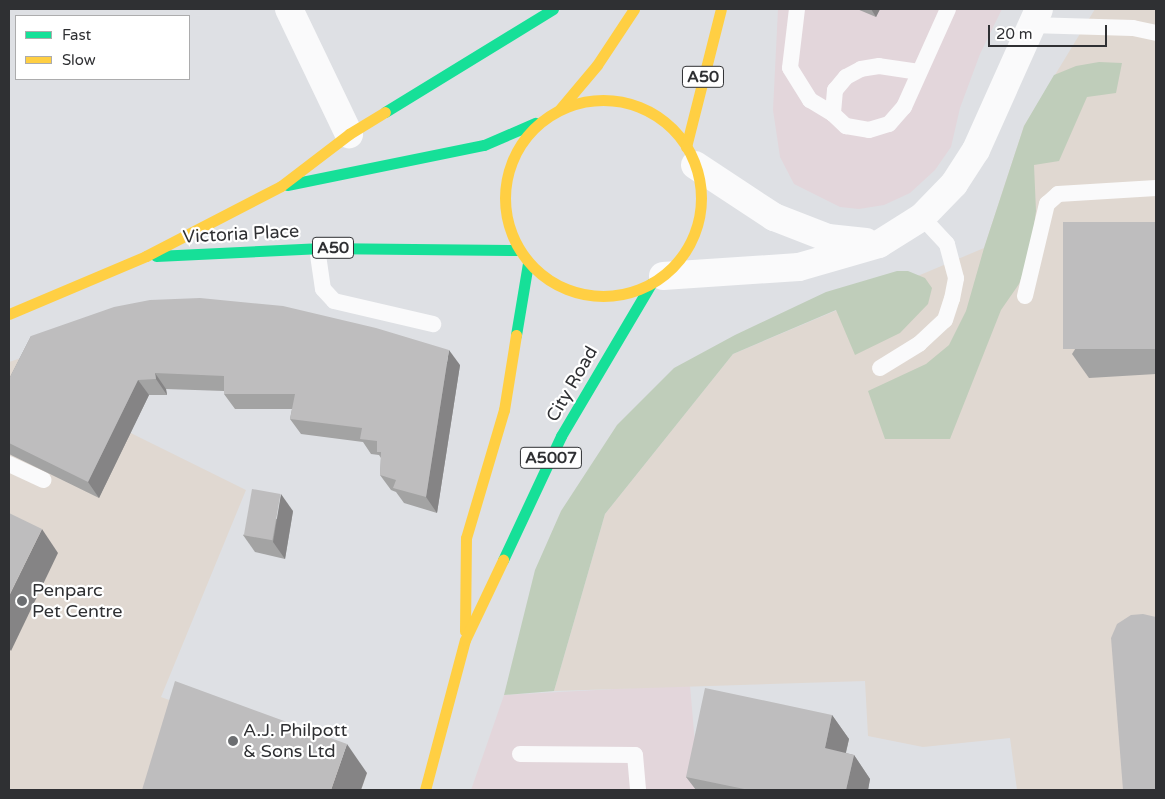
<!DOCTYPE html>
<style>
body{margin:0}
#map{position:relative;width:1165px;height:799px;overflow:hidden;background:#dee0e4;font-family:"Varela Round",sans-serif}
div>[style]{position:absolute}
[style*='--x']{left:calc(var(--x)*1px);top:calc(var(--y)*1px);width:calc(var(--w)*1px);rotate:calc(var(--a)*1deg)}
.commercial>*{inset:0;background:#e3d6db}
.industrial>*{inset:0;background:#e0d8d1}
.green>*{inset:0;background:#bfcdba}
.lane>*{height:16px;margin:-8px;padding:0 8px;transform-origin:8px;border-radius:8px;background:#fafafb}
.street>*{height:28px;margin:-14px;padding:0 14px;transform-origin:14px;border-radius:14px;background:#fafafb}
.fast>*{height:11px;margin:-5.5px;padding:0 5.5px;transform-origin:5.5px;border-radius:5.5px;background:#16e098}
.slow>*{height:11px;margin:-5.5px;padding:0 5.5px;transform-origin:5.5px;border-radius:5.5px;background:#ffcf43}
.slow>.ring{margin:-5.5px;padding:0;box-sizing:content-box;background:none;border:11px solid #ffcf43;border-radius:50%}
.wall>*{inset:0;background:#a3a3a3}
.shaded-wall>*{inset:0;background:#858485}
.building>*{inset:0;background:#bebdbe;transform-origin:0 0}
.dots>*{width:14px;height:14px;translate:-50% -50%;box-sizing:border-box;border:2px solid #fff;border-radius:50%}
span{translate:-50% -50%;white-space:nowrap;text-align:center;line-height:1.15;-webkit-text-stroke:4.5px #fff;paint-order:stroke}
.shield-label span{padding:1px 4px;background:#fff;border:1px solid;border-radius:4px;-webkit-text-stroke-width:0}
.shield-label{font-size:16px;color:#2f3033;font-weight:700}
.street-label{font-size:18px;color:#2f3033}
.poi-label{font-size:18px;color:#2f3033}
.left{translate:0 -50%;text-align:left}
.frame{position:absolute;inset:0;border:10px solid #2f3033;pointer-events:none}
.legend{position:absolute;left:15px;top:15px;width:175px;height:65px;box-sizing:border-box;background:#fff;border:1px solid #acacad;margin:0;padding:6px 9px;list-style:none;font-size:15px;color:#2f3033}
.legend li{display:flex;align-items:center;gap:10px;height:25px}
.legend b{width:25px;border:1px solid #acacad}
.scale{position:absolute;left:988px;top:25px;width:119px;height:22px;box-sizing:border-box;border:2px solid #2f3033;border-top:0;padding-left:6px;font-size:15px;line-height:18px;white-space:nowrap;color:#2f3033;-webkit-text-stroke:4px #fff;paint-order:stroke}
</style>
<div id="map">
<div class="commercial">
<div style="clip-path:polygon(778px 9px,1002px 9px,980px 54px,960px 108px,951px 147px,935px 170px,910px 193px,884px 205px,859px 209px,840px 207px,794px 184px,780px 157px,773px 110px)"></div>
<div style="clip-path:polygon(690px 685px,699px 790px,471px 790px,504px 695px)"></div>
</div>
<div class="industrial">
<div style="clip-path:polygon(1095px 9px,1156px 9px,1156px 790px,1017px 790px,1010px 738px,923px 747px,868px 736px,865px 681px,554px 691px,605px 514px,733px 354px,984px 248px,1024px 126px)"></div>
<div style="clip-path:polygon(42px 351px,60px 398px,246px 490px,161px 697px,367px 773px,361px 790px,9px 790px,9px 362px)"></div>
</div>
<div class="green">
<div style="clip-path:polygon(1099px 62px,1122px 63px,1116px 93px,1087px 97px,1059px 161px,1034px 165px,1036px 211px,1030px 255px,1019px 284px,1001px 310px,950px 439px,885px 439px,868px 391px,926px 364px,949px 345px,966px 311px,984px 248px,1024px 126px,1054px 75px,1076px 66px)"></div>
<div style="clip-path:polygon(897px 271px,908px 271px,925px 278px,932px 288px,928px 304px,900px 333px,855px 355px,836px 310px,733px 354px,605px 514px,554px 691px,504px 695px,535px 570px,561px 511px,617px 425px,674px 368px,735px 335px,826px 292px)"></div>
</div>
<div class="lane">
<div style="--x:797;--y:9;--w:59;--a:96.8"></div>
<div style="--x:790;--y:68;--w:38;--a:58"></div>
<div style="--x:810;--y:100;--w:27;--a:31"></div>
<div style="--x:1030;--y:25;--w:103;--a:1.7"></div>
<div style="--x:1133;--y:28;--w:24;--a:12"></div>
<div style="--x:919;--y:72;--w:40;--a:-171.5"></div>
<div style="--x:879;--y:66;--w:18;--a:171"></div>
<div style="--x:861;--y:69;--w:17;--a:152"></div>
<div style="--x:846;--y:77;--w:17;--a:130"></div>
<div style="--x:835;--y:90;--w:24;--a:95"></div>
<div style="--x:833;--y:114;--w:18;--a:43"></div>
<div style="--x:846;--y:126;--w:23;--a:10"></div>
<div style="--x:869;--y:130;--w:21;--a:-17"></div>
<div style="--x:889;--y:124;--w:23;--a:-49"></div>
<div style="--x:904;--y:107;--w:107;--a:-65.8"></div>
<div style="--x:317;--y:248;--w:41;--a:81.7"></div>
<div style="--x:323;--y:289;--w:16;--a:47"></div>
<div style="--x:334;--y:301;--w:102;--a:13.1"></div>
<div style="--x:1025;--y:296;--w:95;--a:-76.6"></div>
<div style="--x:1047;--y:204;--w:15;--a:-42"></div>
<div style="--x:1058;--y:194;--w:98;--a:-3.5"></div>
<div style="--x:880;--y:368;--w:46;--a:-31.6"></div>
<div style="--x:919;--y:344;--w:35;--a:-43"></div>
<div style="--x:945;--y:320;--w:22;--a:-72"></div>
<div style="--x:952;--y:299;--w:21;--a:-79"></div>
<div style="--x:956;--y:278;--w:35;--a:-105"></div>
<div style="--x:947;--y:244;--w:37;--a:-133"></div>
<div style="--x:9;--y:464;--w:38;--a:25"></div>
<div style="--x:520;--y:754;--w:115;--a:0.5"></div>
<div style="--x:635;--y:755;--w:35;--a:85"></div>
</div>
<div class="street">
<div style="--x:289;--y:9;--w:139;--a:64.4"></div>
<div style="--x:695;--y:165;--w:95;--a:33.4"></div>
<div style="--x:774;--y:217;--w:58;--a:21.3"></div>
<div style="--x:828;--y:238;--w:38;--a:6"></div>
<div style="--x:663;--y:276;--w:136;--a:-3.8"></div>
<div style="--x:799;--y:267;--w:83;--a:-16"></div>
<div style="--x:879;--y:244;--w:51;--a:-32.1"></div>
<div style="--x:922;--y:217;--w:46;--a:-45.9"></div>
<div style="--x:954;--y:184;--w:40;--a:-57.1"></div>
<div style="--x:976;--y:150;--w:154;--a:-65.9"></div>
</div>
<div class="fast">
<div style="--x:385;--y:112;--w:197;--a:-31.5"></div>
<div style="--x:287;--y:185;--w:201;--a:-11.5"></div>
<div style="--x:484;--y:145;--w:56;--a:-23.3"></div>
<div style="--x:156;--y:256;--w:161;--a:-2.8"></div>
<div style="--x:317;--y:248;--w:202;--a:0.6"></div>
<div style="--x:516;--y:335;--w:73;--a:-80.5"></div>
<div style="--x:503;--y:560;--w:137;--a:-64.9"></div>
<div style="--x:561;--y:436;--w:177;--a:-59.4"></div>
</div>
<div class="slow">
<div class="ring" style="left:505px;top:100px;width:185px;height:185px"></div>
<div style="--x:560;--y:109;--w:57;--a:-49.9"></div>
<div style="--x:597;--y:65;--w:67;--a:-56.5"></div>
<div style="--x:686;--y:147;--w:142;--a:-75.8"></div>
<div style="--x:9;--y:314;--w:149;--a:-22.9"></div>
<div style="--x:146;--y:256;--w:152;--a:-27.4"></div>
<div style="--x:281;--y:186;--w:86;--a:-37.4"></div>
<div style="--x:349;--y:134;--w:42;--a:-31.4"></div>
<div style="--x:465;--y:631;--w:93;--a:-89.4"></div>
<div style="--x:466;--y:538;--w:134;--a:-73.5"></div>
<div style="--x:504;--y:410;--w:76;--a:-80.9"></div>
<div style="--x:425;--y:790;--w:155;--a:-75.1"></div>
<div style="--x:465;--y:640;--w:89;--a:-64.6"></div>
</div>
<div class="wall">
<div style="clip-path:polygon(857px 9px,880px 9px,876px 17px)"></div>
<div style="clip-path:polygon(1156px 222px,1156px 374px,1089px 378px,1072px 354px)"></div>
<div style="clip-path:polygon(31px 336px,460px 365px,437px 513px,404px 503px,396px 492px,391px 490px,380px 475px,381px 458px,379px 455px,371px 454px,363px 442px,301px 434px,290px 419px,292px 409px,235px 409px,224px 394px,224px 391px,166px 389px,167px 395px,149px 395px,99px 498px,9px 454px,9px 379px)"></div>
<div style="clip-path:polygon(293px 511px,285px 559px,255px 552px,243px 535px)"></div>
<div style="clip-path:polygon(832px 715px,849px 739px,846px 753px,854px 755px,870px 779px,868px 790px,696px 790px,686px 777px)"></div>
</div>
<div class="shaded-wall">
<div style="clip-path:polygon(871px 9px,880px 9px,876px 17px)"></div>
<div style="clip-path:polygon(449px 350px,460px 365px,437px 513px,426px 497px)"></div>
<div style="clip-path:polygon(155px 373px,166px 389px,167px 395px,156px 379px)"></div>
<div style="clip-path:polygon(138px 380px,149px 395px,99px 498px,88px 482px)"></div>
<div style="clip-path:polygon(281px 494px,293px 511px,285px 559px,273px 542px)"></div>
<div style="clip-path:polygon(42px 529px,58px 553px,11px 651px,9px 648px,9px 596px)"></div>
<div style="clip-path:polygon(832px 715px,849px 739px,841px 772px,825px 748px)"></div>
<div style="clip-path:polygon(347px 744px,367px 773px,361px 790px,331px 790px)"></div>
<div style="clip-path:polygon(854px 755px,870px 779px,868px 790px,846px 790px)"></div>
</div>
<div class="building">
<div style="left:1156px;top:222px;width:127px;height:93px;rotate:90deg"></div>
<div style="clip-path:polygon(200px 298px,283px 306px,376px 328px,449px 350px,426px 497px,393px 488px,396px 480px,380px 475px,381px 452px,377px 452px,377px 441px,360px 439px,362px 428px,290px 419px,295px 394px,224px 394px,224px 376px,155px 373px,156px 379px,138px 380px,88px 482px,9px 443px,9px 379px,31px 336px,114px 307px,150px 300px)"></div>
<div style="left:252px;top:489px;width:29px;height:47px;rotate:10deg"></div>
<div style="clip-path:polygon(9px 513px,42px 529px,9px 596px)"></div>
<div style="clip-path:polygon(1143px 614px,1156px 617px,1156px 790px,1123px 790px,1111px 638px,1117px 624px,1131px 615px)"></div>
<div style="clip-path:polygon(175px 681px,347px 744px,331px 790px,142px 790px)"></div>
<div style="clip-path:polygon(705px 688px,832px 715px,825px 748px,854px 755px,846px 790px,749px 790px,686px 777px)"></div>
</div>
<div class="dots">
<div style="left:22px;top:601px;background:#6c6e71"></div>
<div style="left:233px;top:741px;background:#6c6e71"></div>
</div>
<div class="shield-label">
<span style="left:703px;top:77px">A50</span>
<span style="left:333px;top:248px">A50</span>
<span style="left:551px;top:458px">A5007</span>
</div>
<div class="street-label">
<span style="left:241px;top:234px;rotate:-3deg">Victoria Place</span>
<span style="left:572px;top:384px;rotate:-60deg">City Road</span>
</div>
<div class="poi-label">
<span class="left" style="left:32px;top:601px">Penparc<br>Pet Centre</span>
<span class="left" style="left:243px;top:741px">A.J. Philpott<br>&amp; Sons Ltd</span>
</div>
<div class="frame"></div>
<ul class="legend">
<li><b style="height:6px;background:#16e098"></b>Fast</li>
<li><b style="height:6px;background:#ffcf43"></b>Slow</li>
</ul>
<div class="scale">20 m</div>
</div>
